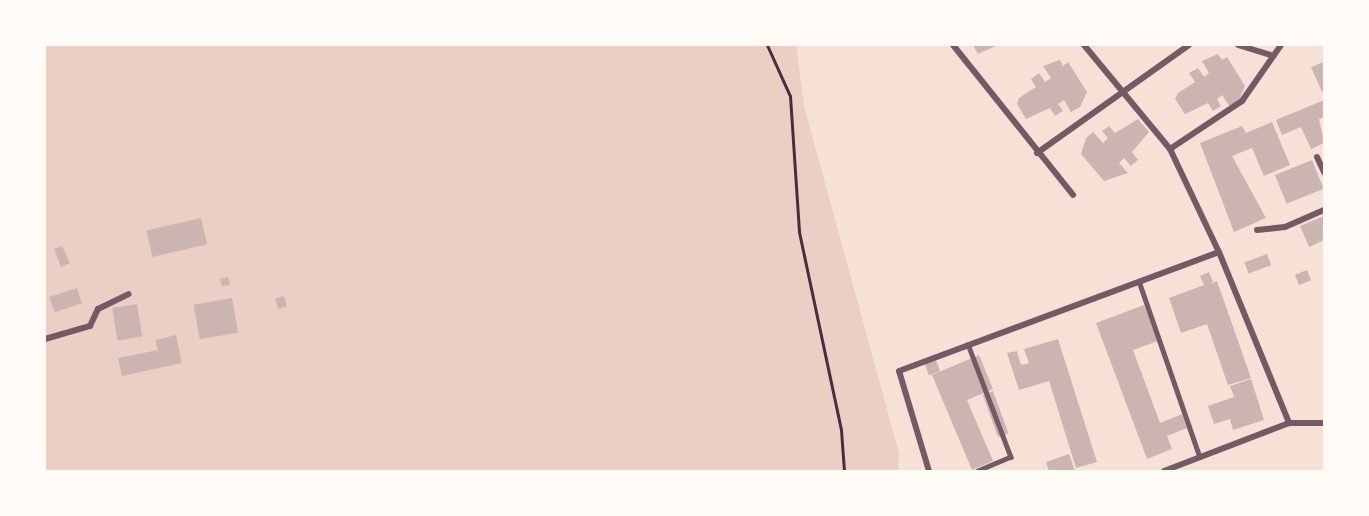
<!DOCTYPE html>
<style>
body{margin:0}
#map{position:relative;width:1369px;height:516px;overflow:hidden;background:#f7e1d7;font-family:"Archivo Narrow",sans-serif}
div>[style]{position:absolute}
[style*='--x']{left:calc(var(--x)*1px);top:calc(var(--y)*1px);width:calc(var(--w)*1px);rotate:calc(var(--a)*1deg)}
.green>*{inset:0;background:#ebcfc5}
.building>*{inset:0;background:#ccb4b1;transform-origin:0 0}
.path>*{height:3px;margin:-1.5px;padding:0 1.5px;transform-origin:1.5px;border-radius:1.5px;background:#4a2c40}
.service>*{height:4.5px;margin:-2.25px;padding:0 2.25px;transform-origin:2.25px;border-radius:2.25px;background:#755966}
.minor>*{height:6px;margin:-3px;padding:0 3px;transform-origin:3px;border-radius:3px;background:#755966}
span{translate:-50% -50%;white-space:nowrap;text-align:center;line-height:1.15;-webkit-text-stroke:5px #fffaf5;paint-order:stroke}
.frame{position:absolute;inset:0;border:46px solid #fffaf5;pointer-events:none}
</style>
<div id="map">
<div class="green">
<div style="clip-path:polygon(45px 45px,796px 45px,804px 106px,899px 453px,898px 471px,45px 471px)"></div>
</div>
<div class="building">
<div style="clip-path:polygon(973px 45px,998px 45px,978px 54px)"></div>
<div style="clip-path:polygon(1218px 54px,1222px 60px,1227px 57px,1245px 86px,1238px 102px,1230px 107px,1222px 95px,1217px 99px,1221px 106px,1213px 111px,1208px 103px,1185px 114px,1175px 99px,1178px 93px,1195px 82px,1189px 73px,1198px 68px,1204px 77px,1209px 73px,1202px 61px)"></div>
<div style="clip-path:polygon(1060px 60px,1063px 66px,1068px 62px,1087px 92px,1080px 107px,1071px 112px,1064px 100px,1058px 104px,1063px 111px,1055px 116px,1050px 108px,1026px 119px,1017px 104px,1019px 98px,1036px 87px,1031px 79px,1039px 73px,1045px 82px,1051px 78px,1043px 66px)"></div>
<div style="clip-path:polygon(1324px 62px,1324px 91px,1322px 92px,1311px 67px)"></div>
<div style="clip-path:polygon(1324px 100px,1324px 117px,1319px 119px,1324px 143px,1311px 149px,1301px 127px,1282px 135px,1276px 120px)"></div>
<div style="clip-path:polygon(1138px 119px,1149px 132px,1132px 152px,1138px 160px,1131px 166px,1124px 158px,1119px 163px,1128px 173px,1104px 181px,1081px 154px,1086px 138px,1093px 132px,1103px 143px,1108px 138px,1102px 131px,1109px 126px,1115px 133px)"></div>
<div style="clip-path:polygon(1272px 122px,1290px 165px,1264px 176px,1252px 148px,1232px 156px,1266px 218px,1234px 232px,1200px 143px,1242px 126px,1246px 133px)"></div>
<div style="left:1312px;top:160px;width:31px;height:40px;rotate:68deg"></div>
<div style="clip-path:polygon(1324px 216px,1324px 240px,1309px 247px,1300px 226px)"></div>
<div style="left:201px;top:218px;width:27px;height:56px;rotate:77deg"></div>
<div style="clip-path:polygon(62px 246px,70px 263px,61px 267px,54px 249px)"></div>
<div style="left:1267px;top:254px;width:12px;height:24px;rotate:70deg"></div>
<div style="left:1307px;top:270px;width:11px;height:13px;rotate:68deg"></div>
<div style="clip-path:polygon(1209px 272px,1213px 282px,1207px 285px,1217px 281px,1251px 378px,1228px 385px,1207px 324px,1181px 333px,1169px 298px,1204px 285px,1200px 276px)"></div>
<div style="clip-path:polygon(228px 277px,230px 285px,222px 286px,220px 279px)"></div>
<div style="left:77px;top:288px;width:16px;height:29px;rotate:72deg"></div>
<div style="left:284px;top:296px;width:11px;height:9px;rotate:75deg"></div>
<div style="left:232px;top:298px;width:35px;height:39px;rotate:80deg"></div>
<div style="left:137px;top:304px;width:33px;height:25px;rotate:81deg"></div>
<div style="clip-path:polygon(1144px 305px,1158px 341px,1133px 350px,1160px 423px,1182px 414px,1187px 428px,1167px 436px,1172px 449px,1147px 459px,1096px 323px)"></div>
<div style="clip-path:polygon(176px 335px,182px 363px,122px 376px,118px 358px,158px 350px,155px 340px)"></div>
<div style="clip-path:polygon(1058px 339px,1097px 462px,1076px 468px,1049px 381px,1019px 390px,1007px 353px,1017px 351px,1021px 365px,1029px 363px,1024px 349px)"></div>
<div style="clip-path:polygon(979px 355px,993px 389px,967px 400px,993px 461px,972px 470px,932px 375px)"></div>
<div style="left:936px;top:360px;width:12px;height:12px;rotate:70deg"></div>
<div style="clip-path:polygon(1251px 379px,1264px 420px,1233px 430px,1230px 419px,1214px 424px,1208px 406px,1234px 397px,1230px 386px)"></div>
<div style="left:993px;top:391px;width:45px;height:11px;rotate:70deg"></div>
<div style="clip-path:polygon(1069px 454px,1075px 471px,1049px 471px,1046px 462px)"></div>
</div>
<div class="path">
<div style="--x:767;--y:45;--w:56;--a:65.7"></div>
<div style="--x:790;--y:96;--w:136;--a:86.2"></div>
<div style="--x:799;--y:232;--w:202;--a:78"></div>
<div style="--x:841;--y:430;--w:41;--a:85.8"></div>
</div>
<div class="service">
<div style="--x:1139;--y:281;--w:186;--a:70.9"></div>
<div style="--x:968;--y:344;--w:121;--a:69.2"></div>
<div style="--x:1011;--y:457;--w:36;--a:157"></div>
</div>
<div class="minor">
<div style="--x:953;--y:45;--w:192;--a:51.3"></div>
<div style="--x:1084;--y:45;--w:135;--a:50.4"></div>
<div style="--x:1170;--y:149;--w:114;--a:64.6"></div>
<div style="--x:1219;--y:252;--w:185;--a:67.7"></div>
<div style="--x:1238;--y:45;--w:37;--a:17"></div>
<div style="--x:1170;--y:149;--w:87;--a:-33.7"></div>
<div style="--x:1242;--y:101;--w:68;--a:-55.1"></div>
<div style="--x:1037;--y:153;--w:186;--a:-35.4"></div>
<div style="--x:1317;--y:157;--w:17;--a:65"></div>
<div style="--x:1257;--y:230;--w:28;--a:-6"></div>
<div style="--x:1285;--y:227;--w:43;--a:-23.6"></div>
<div style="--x:45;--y:339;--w:47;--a:-16.1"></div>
<div style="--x:90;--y:326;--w:19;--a:-65"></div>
<div style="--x:98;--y:309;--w:34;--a:-26"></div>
<div style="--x:929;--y:471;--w:104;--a:-106.7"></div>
<div style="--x:899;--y:371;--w:341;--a:-20.4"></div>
<div style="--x:1164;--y:471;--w:134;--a:-21"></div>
<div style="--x:1289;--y:423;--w:35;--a:0"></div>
</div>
<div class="frame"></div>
</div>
